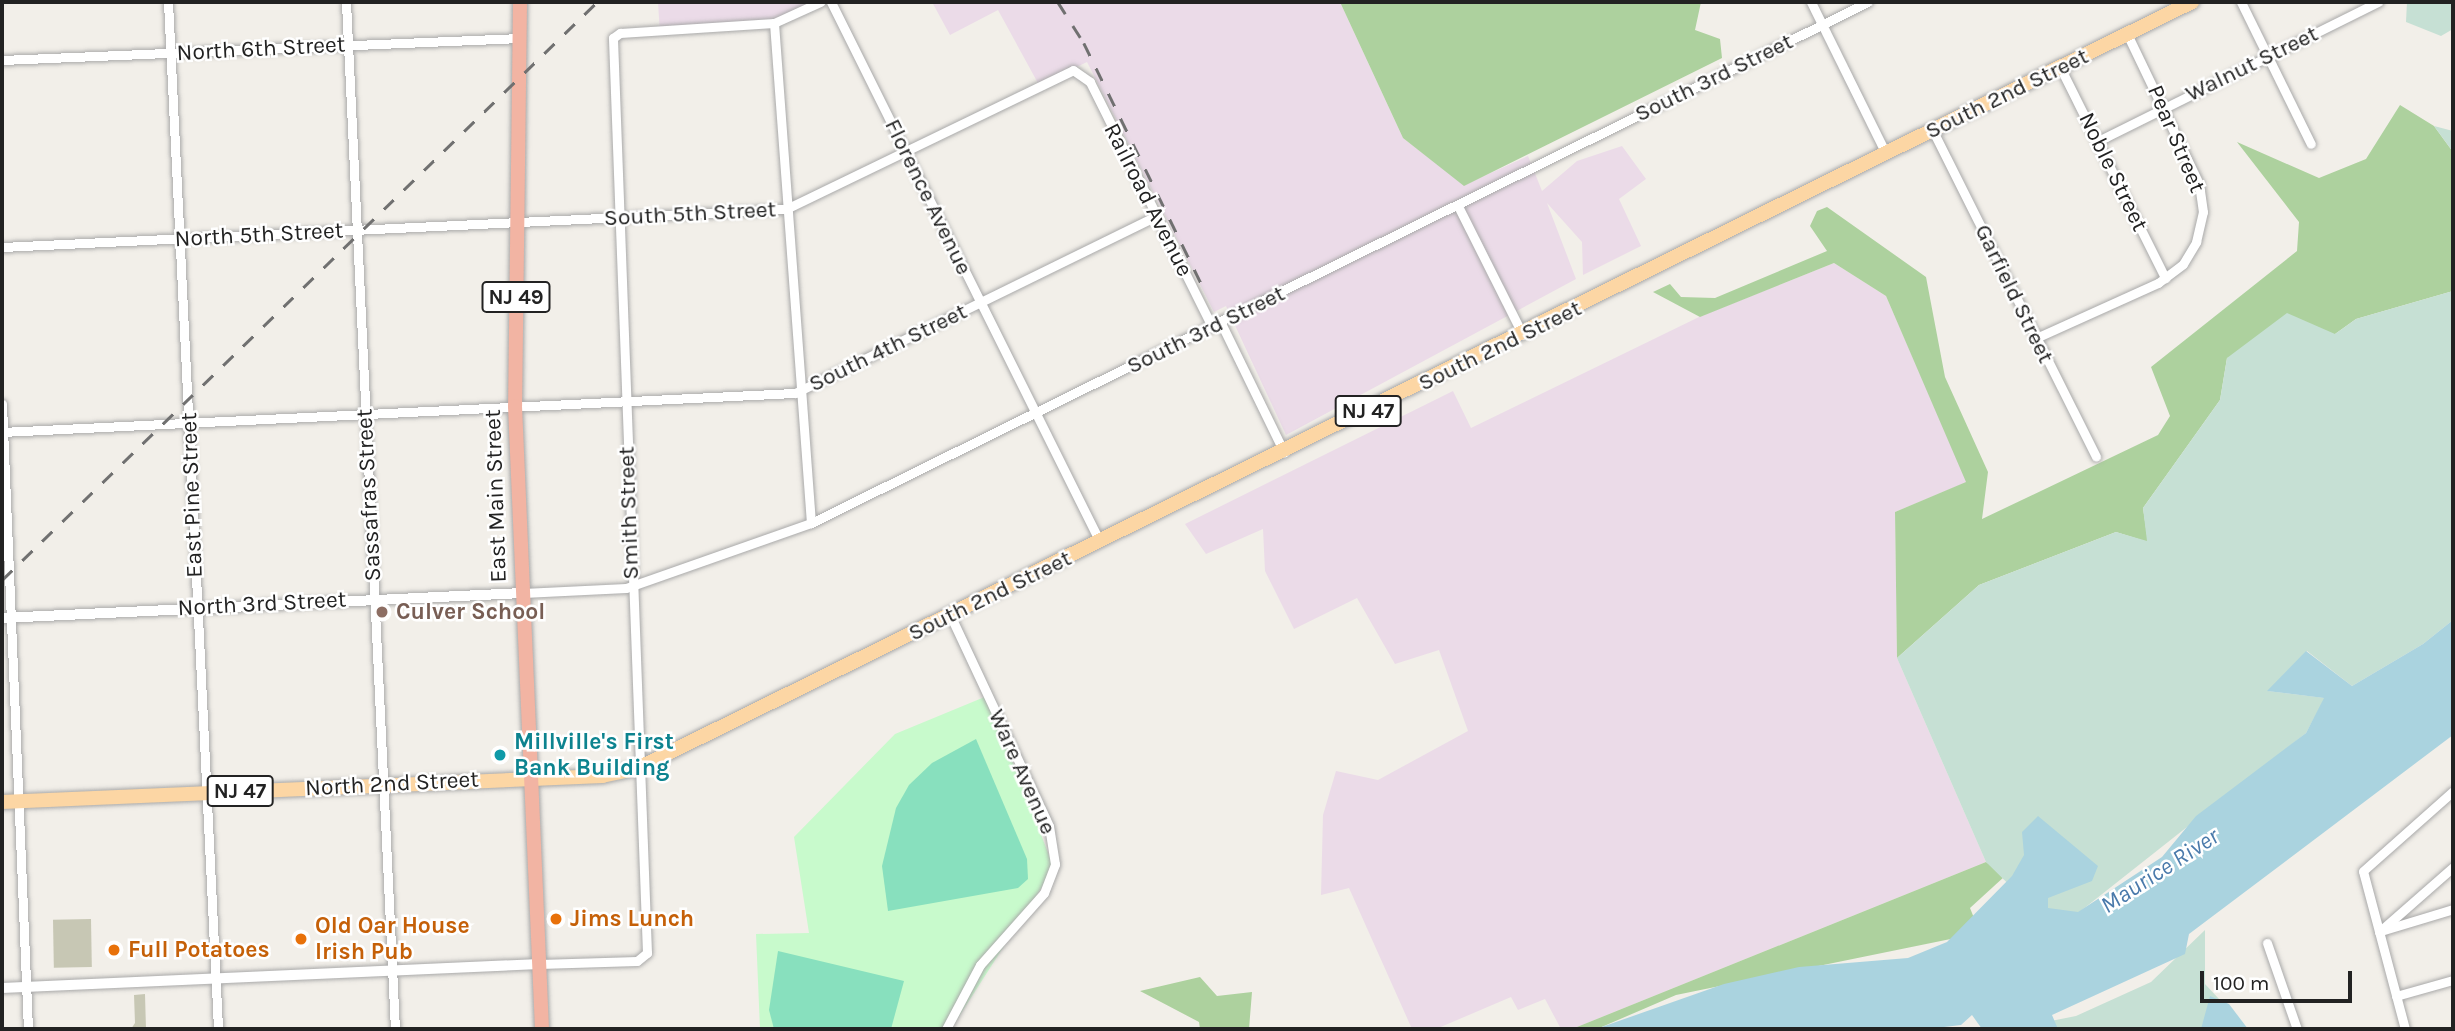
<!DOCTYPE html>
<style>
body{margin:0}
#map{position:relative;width:2455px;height:1031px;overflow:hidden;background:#f2efe9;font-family:Karla,sans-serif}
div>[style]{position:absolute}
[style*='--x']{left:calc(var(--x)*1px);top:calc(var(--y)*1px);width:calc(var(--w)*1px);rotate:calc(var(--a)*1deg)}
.industrial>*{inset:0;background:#ebdbe8}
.construction>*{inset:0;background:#c7c7b4;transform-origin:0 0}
.forest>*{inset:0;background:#add19e}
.wetland>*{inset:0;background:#c6e0d4}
.park>*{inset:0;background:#c8facc}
.pitch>*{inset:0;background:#88e0be}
.water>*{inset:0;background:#aad3df}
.roads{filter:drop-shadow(0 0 2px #a9a9a9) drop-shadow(0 0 2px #a9a9a9)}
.minor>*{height:9px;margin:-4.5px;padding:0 4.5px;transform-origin:4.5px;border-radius:4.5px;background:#fff}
.tertiary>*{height:10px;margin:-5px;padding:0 5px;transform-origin:5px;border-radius:5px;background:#fff}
.primary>*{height:14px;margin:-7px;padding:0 7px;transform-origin:7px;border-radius:7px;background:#fcd6a4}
.trunk>*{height:14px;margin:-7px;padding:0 7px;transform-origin:7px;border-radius:7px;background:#f2b4a3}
.rail>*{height:2.5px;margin-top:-1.25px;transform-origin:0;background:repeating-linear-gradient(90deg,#707070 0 14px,transparent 0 28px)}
.dots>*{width:19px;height:19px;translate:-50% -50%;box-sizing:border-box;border:4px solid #fff;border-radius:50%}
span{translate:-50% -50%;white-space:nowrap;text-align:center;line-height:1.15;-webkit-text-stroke:5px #fff;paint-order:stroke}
.shield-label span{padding:2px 5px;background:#fff;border:2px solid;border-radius:5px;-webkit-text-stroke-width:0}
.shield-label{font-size:21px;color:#222;font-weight:700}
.street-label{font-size:23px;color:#222}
.education-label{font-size:23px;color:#785e54;font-weight:700}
.left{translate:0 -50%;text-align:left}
.culture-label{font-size:23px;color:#0d838f;font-weight:700}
.food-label{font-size:23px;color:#c56008;font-weight:700}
.water-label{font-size:24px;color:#4a7aab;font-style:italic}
.frame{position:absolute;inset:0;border:4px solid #222;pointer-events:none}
.scale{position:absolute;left:2200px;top:971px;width:152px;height:32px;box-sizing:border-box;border:4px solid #222;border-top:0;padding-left:9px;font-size:21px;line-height:24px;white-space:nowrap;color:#222;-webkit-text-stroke:5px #fff;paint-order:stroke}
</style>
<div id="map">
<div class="industrial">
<div style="clip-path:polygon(658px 2px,823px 2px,776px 25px,660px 33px)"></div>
<div style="clip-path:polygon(932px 2px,1340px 2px,1403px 138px,1464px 185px,1528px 156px,1542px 191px,1577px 161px,1622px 146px,1646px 179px,1619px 199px,1641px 246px,1583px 275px,1582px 242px,1547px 203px,1576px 279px,1286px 435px,1226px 306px,1214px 312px,1087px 62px,1039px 85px,998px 10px,950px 35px)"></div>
<div style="clip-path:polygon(1834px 263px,1886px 296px,1967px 482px,1895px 512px,1897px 658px,1986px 862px,1572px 1029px,1561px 1029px,1545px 999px,1518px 1010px,1511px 997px,1436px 1029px,1412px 1029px,1349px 888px,1321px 895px,1323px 815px,1336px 771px,1378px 780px,1468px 731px,1439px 650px,1395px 664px,1357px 598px,1294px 629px,1265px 571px,1263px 529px,1206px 554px,1185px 524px,1453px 391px,1471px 428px,1699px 317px)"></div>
</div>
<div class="construction">
<div style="left:91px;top:919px;width:48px;height:38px;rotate:89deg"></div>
<div style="clip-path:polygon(145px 994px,146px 1029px,131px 1029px,135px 1023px,134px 995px)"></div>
</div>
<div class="forest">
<div style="clip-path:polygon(1340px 2px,1701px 2px,1695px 30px,1720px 39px,1722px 58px,1464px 186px,1403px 138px)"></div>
<div style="clip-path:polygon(2400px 105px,2434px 126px,2453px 152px,2453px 291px,2356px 319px,2335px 334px,2227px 358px,2220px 400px,2143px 508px,2148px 542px,2116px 532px,1979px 585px,1897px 658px,1895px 512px,1966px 482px,1886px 296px,1834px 263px,1700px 317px,1653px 292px,1670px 284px,1681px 297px,1715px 298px,1827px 251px,1810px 226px,1817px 211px,1827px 207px,1926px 277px,1945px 377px,1988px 472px,1982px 519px,2158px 435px,2170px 416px,2151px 367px,2297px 251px,2299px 222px,2237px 142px,2319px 178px,2366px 159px)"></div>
<div style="clip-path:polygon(1986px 862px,2005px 876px,1970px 908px,1980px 933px,1676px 995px,1597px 1029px,1572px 1029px)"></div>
<div style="clip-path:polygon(1200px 977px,1217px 996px,1252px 992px,1249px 1029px,1200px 1029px,1199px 1022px,1140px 991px)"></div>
</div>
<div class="wetland">
<div style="clip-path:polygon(2407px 2px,2453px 2px,2453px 29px,2441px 36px,2406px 22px)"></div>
<div style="clip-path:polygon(2434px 126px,2453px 131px,2453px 152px)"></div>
<div style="clip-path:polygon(2453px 291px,2453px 620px,2423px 644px,2352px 686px,2307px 651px,2268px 691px,2325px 698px,2306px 733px,2068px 921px,2043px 918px,1986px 862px,1897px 658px,1979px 585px,2116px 532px,2147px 541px,2143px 508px,2220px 400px,2227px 358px,2287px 313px,2335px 334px,2356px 319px)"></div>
<div style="clip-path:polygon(2205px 930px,2205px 984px,2247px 1029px,2010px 1029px,2076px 1016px,2151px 982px)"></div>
</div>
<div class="park">
<div style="clip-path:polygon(987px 696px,1054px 868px,951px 1029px,760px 1029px,756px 934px,809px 933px,794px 837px,895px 734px)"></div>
</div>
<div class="pitch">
<div style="clip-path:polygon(976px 739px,1027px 859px,1028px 879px,1018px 888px,888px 911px,882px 866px,896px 808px,909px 785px,932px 763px)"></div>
<div style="clip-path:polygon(778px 951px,904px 981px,891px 1029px,774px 1029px,769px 1010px)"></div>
</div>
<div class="water">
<div style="clip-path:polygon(2453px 620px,2453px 735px,2189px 934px,2185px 954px,2052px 1015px,2058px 1029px,1982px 1029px,1972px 1015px,1961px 1025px,1927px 1029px,1596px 1029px,1724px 984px,1799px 967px,1908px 958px,1947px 942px,2012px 876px,2024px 855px,2022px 832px,2038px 816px,2098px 866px,2092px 881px,2048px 898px,2048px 908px,2078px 912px,2162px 857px,2196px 816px,2306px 733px,2324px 698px,2267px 691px,2306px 651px,2352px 686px,2423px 644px)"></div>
<div style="clip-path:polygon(2210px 996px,2229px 1004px,2248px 1029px,2201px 1029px)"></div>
</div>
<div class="roads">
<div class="minor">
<div style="--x:168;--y:2;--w:1028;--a:87.21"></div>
<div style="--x:346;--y:2;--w:1028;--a:87.27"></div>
<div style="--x:831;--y:2;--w:603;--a:63.52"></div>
<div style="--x:1811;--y:2;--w:169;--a:63.7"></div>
<div style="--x:2241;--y:2;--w:158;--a:63.8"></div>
<div style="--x:774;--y:23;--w:501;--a:85.77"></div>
<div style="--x:2;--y:60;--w:518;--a:-2.43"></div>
<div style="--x:2060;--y:67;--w:236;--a:63.5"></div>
<div style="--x:1933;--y:131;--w:364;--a:63.4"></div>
<div style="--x:2098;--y:141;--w:313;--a:-26.4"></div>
<div style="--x:1458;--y:206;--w:144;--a:63.3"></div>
<div style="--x:2;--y:247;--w:785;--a:-2.77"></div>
<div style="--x:786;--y:209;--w:319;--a:-25.8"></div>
<div style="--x:1073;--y:70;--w:21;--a:35"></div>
<div style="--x:1090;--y:82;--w:274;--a:63.5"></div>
<div style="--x:1221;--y:323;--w:144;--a:64"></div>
<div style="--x:2036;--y:338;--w:134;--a:-24.3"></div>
<div style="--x:2158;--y:283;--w:31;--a:-37"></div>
<div style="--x:2183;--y:264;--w:26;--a:-59"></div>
<div style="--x:2196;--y:242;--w:31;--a:-77"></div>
<div style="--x:2203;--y:212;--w:28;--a:-98"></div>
<div style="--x:2199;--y:184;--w:166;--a:-115.6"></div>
<div style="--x:2;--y:404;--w:626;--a:87.62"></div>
<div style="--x:2;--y:432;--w:794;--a:-2.82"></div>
<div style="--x:795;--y:393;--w:402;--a:-26.1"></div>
<div style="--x:523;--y:593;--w:103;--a:-2.8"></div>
<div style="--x:626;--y:588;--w:196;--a:-19.4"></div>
<div style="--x:811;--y:523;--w:1178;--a:-26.24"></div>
<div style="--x:2384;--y:930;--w:72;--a:-16.9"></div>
<div style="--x:2379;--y:932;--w:98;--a:-41.3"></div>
<div style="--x:2267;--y:943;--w:91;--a:70.8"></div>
<div style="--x:539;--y:964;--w:98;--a:-1.8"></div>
<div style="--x:637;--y:961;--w:13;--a:-39"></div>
<div style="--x:647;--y:953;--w:916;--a:-92.13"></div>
<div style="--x:613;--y:38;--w:9;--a:-36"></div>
<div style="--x:620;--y:33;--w:154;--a:-3.7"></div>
<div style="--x:774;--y:23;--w:51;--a:-24.5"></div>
<div style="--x:2396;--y:996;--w:59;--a:-15.7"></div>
<div style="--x:946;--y:1029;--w:72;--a:-62"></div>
<div style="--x:980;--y:965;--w:96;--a:-48.4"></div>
<div style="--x:1044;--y:893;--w:31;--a:-69"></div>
<div style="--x:1055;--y:864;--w:38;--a:-99"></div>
<div style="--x:1049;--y:826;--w:233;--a:-115.1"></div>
<div style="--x:2405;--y:1029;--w:163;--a:-104.9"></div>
<div style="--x:2363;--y:871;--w:120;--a:-41.6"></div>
</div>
<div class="tertiary">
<div style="--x:2;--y:618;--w:522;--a:-2.75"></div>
<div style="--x:2;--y:988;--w:538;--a:-2.56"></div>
</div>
<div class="primary">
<div style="--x:2;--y:802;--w:601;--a:-2.48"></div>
<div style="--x:602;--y:776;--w:35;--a:-12"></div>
<div style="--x:636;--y:769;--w:1735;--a:-26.24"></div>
</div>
<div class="trunk">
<div style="--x:520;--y:2;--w:404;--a:90.7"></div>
<div style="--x:515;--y:406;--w:624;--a:87.52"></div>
</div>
</div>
<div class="rail">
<div style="--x:1058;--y:2;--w:49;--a:57.6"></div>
<div style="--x:1084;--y:43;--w:267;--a:64"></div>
<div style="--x:2;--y:580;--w:830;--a:-44.17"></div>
</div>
<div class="dots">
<div style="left:382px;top:612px;background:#8d6e63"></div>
<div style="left:500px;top:755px;background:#0f9aa8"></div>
<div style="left:556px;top:919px;background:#e8710a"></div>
<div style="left:301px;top:939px;background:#e8710a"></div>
<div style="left:114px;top:950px;background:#e8710a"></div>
</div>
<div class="shield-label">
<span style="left:516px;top:297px">NJ 49</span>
<span style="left:1368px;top:411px">NJ 47</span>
<span style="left:240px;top:791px">NJ 47</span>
</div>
<div class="street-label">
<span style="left:261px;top:49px;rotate:-3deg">North 6th Street</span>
<span style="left:2252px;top:64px;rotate:-26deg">Walnut Street</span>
<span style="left:1714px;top:78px;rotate:-26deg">South 3rd Street</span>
<span style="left:2007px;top:94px;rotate:-26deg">South 2nd Street</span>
<span style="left:2176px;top:139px;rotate:67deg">Pear Street</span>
<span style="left:2113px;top:172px;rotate:64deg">Noble Street</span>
<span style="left:928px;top:197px;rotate:64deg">Florence Avenue</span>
<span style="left:1148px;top:200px;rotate:63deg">Railroad Avenue</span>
<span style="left:690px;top:214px;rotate:-3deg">South 5th Street</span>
<span style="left:259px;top:235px;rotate:-3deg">North 5th Street</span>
<span style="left:2014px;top:294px;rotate:64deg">Garfield Street</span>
<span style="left:1206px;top:330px;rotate:-26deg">South 3rd Street</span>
<span style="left:1500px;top:346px;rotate:-26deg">South 2nd Street</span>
<span style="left:888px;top:348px;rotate:-26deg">South 4th Street</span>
<span style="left:192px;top:495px;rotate:-92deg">East Pine Street</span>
<span style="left:369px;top:495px;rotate:-93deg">Sassafras Street</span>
<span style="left:496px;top:496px;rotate:-92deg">East Main Street</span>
<span style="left:629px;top:513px;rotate:-92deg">Smith Street</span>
<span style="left:990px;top:596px;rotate:-26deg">South 2nd Street</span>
<span style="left:262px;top:604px;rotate:-3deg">North 3rd Street</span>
<span style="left:1022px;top:772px;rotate:66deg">Ware Avenue</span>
<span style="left:392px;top:784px;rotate:-3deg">North 2nd Street</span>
</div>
<div class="education-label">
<span class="left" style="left:396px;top:612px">Culver School</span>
</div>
<div class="culture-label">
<span class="left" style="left:514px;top:755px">Millville's First<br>Bank Building</span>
</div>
<div class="food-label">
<span class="left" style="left:570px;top:919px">Jims Lunch</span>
<span class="left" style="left:315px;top:939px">Old Oar House<br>Irish Pub</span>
<span class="left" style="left:128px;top:950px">Full Potatoes</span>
</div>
<div class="water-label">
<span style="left:2160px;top:871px;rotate:-33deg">Maurice River</span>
</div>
<div class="frame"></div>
<div class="scale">100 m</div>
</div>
